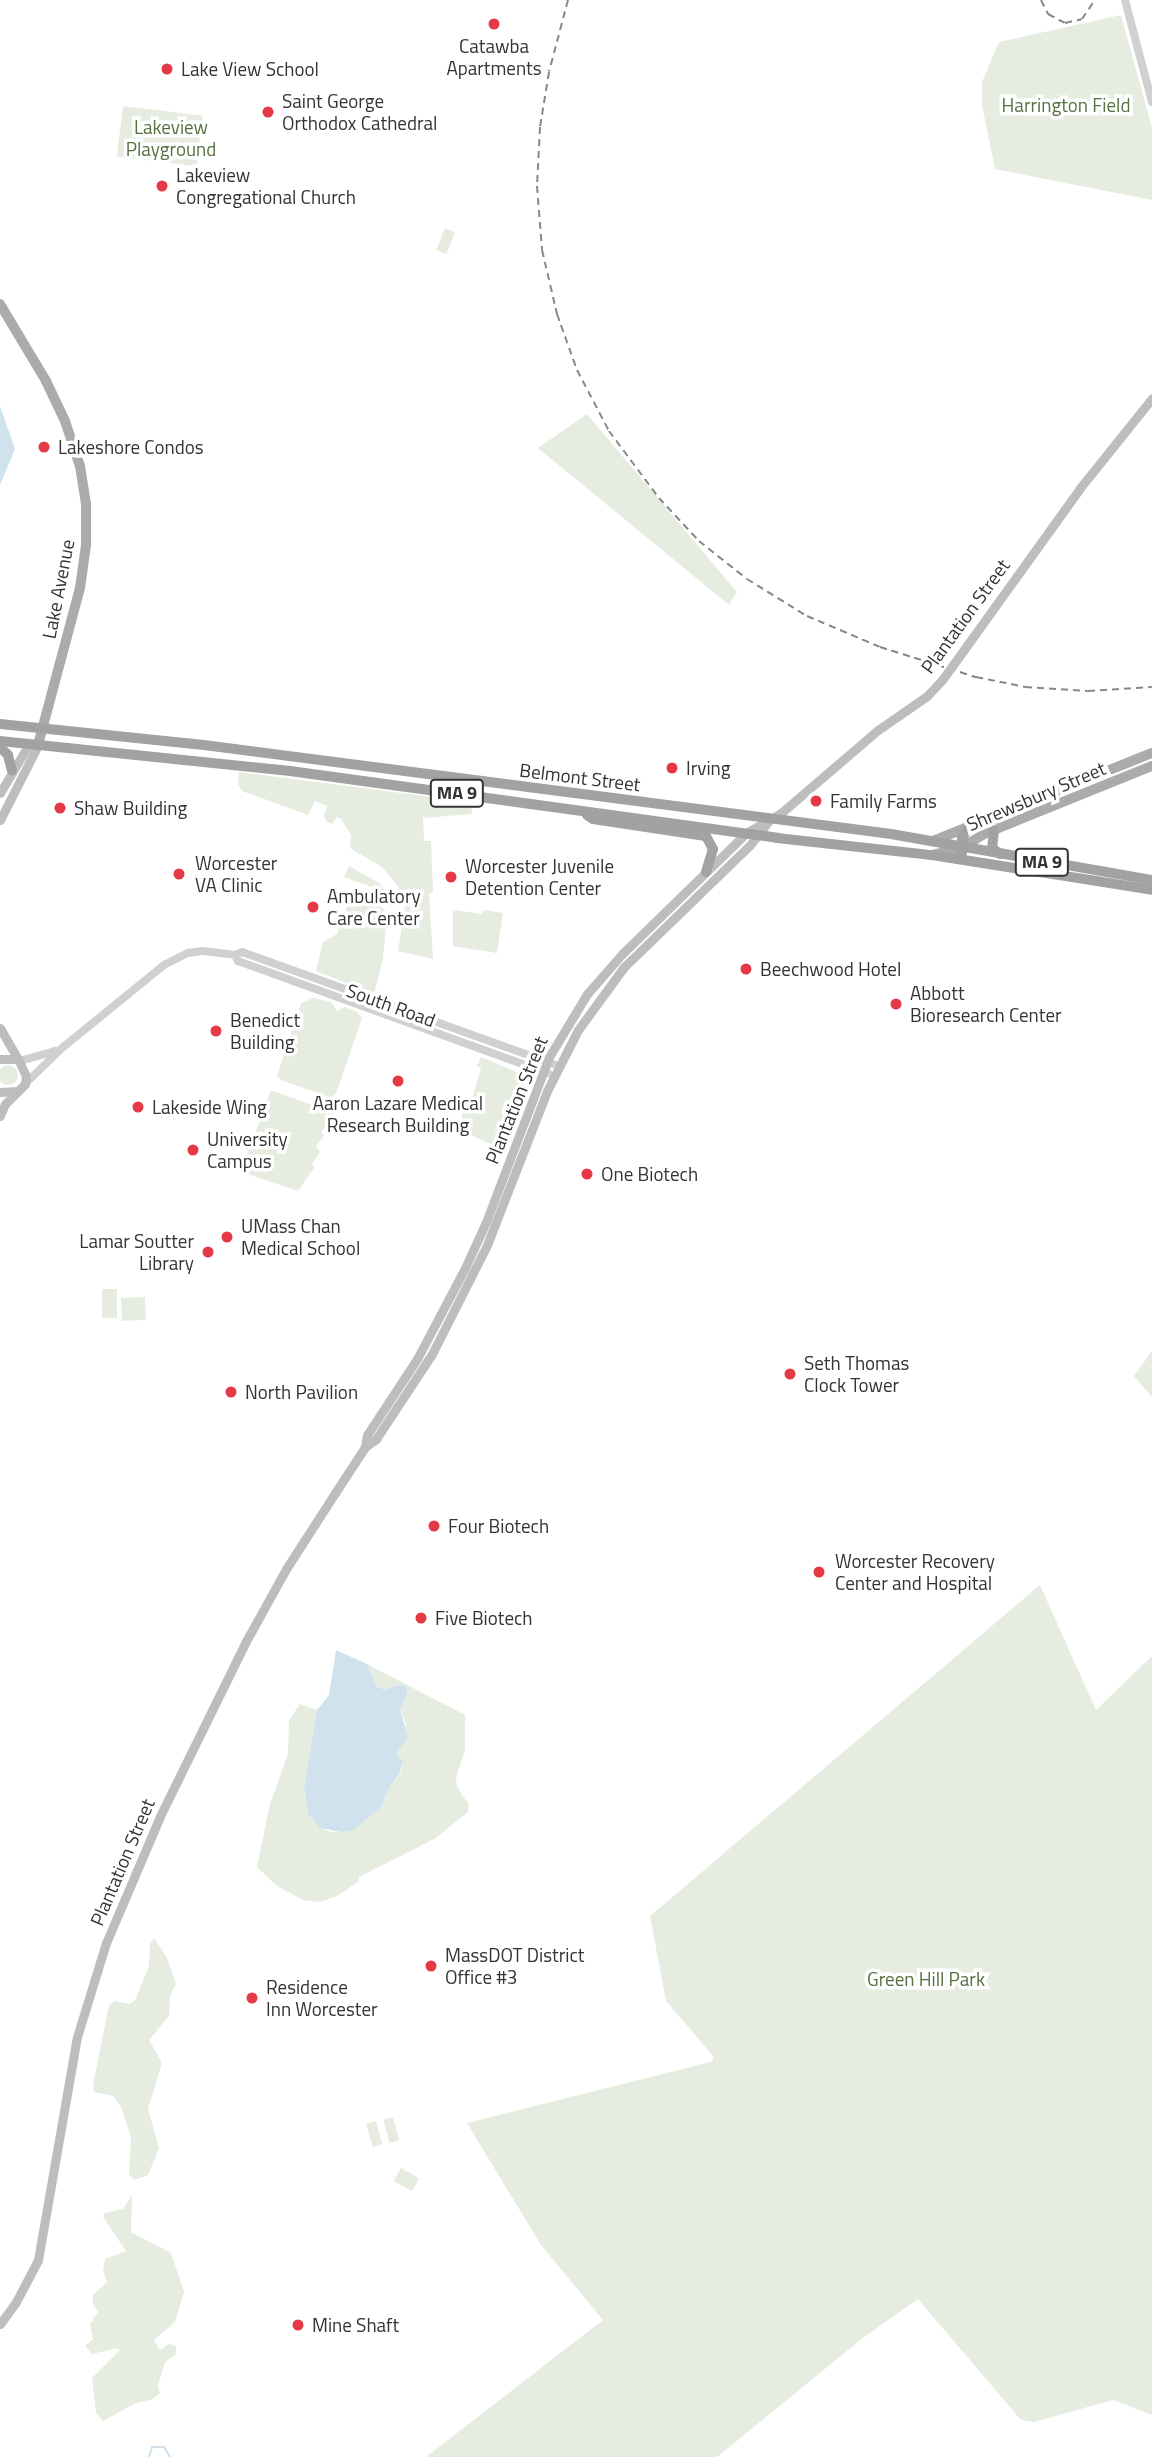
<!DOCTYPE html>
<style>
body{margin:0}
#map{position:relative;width:1152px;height:2457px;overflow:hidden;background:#fff;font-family:"Titillium Web",sans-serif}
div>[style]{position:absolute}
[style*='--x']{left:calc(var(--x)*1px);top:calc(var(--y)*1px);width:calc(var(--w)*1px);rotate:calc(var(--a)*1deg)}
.green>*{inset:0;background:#e6ecdf;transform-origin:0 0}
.round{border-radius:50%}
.water>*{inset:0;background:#cfe2ee}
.stream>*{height:2px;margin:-1px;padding:0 1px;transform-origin:1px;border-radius:1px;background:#cfe2ee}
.tertiary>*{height:8px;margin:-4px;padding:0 4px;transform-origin:4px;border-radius:4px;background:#d0d0d0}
.secondary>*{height:9px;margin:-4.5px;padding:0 4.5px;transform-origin:4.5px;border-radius:4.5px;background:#bdbdbd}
.primary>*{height:10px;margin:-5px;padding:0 5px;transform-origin:5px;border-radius:5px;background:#ababab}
.trunk>*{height:10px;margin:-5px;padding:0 5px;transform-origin:5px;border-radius:5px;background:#a2a2a2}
.rail>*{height:2px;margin-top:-1px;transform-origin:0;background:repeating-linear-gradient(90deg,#888 0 7px,transparent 0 12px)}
.secondary-bridge>*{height:9px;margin:-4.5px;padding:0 4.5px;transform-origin:4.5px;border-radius:4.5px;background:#bdbdbd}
.dots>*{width:19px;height:19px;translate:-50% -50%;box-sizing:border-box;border:4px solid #fff;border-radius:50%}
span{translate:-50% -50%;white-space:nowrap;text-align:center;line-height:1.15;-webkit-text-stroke:7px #fff;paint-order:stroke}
.shield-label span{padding:2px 5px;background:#fff;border:2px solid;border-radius:5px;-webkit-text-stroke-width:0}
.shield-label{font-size:18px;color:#333;font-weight:700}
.poi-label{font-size:19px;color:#333}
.left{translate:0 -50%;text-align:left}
.right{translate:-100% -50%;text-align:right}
.park-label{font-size:19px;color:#56703f}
.street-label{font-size:19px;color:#333}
</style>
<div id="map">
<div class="green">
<div style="clip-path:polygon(1121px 15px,1152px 128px,1152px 200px,995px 169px,982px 105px,982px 82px,999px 42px)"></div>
<div style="left:123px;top:106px;width:80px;height:51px;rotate:7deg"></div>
<div style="left:445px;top:228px;width:11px;height:24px;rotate:22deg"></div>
<div style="clip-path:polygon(587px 414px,737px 592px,729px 605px,538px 448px)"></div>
<div style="clip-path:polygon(239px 772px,471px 802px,472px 814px,423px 818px,424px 841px,431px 841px,433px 893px,429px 893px,433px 959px,398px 951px,405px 908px,398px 886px,382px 867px,350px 848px,351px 835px,341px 819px,337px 817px,332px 824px,327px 822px,324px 816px,327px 806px,315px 801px,308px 815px,242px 791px,238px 785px)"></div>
<div style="clip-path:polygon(349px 866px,379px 883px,388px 896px,388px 905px,374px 888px,344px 877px)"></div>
<div style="clip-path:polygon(354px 887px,369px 893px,387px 913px,383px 959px,374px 994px,316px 971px,323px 942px,337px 934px)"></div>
<div style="clip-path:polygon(453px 910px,482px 914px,484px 910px,503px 913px,497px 953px,453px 946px)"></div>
<div style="clip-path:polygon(313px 998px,331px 1002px,337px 1011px,345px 1007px,356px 1011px,362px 1018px,337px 1091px,332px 1098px,281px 1080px,277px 1076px,301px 1003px)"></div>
<div style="clip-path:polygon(481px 1057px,528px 1077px,503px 1150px,460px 1130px,465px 1097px,472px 1099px,481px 1068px,477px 1066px)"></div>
<div class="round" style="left:-2px;top:1065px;width:20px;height:20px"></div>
<div style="clip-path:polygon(271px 1090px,331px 1112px,327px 1119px,330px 1122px,321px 1132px,324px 1136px,316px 1146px,320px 1152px,312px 1164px,314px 1168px,298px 1191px,241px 1172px)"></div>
<div style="left:102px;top:1289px;width:15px;height:29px"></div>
<div style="left:145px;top:1297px;width:23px;height:24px;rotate:88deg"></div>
<div style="clip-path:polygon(1152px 1351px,1152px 1397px,1134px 1376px)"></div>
<div style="clip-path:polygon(1040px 1585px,1096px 1710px,1152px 1656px,1152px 2415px,1113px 2400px,1034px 2422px,1021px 2420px,918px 2299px,864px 2337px,717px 2457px,426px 2457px,603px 2320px,541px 2245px,467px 2123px,711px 2062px,714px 2057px,666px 2001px,650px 1916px)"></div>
<div style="clip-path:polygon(367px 1664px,465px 1715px,465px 1751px,456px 1777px,457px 1787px,469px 1805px,468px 1812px,436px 1838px,359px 1877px,358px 1882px,337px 1896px,320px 1902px,303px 1900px,277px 1886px,257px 1867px,270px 1804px,288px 1754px,289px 1720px,300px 1704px,317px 1710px,304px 1787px,308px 1814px,320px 1828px,331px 1832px,353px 1830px,381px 1808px,388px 1790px,401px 1772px,403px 1761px,396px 1753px,406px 1724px,400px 1709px,407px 1695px,398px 1685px,385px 1690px,376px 1686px)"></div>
<div style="clip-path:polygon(154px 1938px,167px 1958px,176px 1984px,170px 1996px,169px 2016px,149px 2040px,162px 2063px,148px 2109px,159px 2148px,148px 2175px,134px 2180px,129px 2174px,131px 2137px,121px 2107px,113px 2096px,94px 2092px,93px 2085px,109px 2005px,115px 2001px,130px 2004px,135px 2000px,149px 1966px,150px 1944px)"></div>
<div style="left:393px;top:2117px;width:24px;height:10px;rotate:75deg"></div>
<div style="left:376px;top:2121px;width:24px;height:10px;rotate:75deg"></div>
<div style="left:401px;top:2168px;width:21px;height:15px;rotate:29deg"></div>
<div style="clip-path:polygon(132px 2195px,131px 2232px,171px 2253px,184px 2292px,175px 2322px,154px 2340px,160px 2350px,169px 2344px,176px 2346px,176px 2354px,165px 2362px,158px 2386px,160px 2393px,153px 2399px,136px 2403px,103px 2421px,96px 2413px,92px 2378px,120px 2350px,117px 2348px,92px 2354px,85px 2346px,93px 2339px,90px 2324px,98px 2312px,93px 2304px,93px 2295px,107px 2282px,103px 2270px,105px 2259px,126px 2251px,103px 2217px,105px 2213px,123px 2209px)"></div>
</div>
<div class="water">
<div style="clip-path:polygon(0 406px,15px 449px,0 485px)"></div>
<div style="clip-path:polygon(336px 1650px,367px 1664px,376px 1686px,385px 1690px,398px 1685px,406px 1686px,407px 1695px,400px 1709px,408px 1738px,396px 1753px,403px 1761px,400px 1772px,388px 1790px,381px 1808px,353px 1830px,342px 1832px,320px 1828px,308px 1814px,304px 1787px,317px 1710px,329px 1695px)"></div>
</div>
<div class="stream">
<div style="--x:149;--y:2457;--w:10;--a:-73"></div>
<div style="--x:152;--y:2447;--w:12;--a:0"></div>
<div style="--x:164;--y:2447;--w:12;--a:59"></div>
</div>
<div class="tertiary">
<div style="--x:1125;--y:0;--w:106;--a:75.2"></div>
<div style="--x:235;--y:955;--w:7;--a:63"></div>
<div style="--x:238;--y:961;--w:330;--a:19.9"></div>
<div style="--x:20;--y:1061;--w:37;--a:-16"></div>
<div style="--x:25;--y:1084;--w:52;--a:-44.2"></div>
<div style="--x:62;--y:1048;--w:132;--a:-39.1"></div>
<div style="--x:164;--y:965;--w:27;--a:-27"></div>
<div style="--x:188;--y:953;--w:15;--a:-8"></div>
<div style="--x:203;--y:951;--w:32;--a:7"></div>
<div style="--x:235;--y:955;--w:8;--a:-23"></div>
<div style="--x:242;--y:952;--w:336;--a:19.8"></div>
</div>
<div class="secondary">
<div style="--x:963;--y:651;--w:201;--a:-54.3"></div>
<div style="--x:1080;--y:488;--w:115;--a:-51.3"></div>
<div style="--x:0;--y:793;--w:57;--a:-59.4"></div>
<div style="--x:0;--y:820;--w:84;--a:-63.1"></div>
<div style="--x:0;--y:1028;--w:36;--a:60"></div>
<div style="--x:0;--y:1059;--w:18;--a:0"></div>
<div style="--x:18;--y:1059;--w:19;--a:65"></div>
<div style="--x:26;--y:1076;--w:8;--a:97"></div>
<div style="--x:25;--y:1084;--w:28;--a:135"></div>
<div style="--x:5;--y:1104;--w:13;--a:113"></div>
<div style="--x:0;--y:1092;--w:18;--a:-3"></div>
<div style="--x:365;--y:1447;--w:12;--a:-81"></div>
<div style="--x:367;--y:1435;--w:91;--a:-56.7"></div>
<div style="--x:417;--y:1359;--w:105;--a:-62.2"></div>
<div style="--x:466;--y:1266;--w:48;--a:-65.6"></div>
<div style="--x:486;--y:1222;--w:177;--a:-69.1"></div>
<div style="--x:549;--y:1057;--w:74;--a:-58.9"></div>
<div style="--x:587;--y:994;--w:53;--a:-48.8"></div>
<div style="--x:622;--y:954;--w:173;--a:-44.3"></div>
<div style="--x:746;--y:833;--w:40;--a:-29.7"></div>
<div style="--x:781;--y:813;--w:128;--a:-40.6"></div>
<div style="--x:878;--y:730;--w:60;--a:-34.8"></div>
<div style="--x:927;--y:696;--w:22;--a:-47"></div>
<div style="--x:0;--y:2324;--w:27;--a:-54"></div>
<div style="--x:16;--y:2302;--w:47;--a:-62.4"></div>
<div style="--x:38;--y:2260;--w:226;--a:-80.1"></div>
<div style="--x:77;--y:2037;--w:98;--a:-72.9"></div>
<div style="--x:106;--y:1943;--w:142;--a:-66.9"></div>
<div style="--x:162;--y:1812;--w:188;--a:-63.8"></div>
<div style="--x:245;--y:1643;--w:85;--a:-61"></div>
<div style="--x:286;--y:1569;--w:90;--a:-57.2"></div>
<div style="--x:335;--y:1493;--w:55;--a:-56.9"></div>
<div style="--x:365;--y:1447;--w:14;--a:-36"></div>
<div style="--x:376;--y:1439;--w:102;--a:-56.6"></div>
<div style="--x:432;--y:1354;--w:122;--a:-63.2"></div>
<div style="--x:487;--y:1245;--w:165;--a:-68.7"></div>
<div style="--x:547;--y:1091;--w:68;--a:-63.1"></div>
<div style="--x:578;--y:1030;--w:78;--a:-53.9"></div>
<div style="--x:624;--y:967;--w:175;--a:-44.1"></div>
<div style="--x:750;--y:845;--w:33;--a:-52"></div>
</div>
<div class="primary">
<div style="--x:0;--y:304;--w:90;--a:59.1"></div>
<div style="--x:46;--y:381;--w:44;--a:64.6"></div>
<div style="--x:65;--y:421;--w:47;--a:71.6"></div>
<div style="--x:80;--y:466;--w:38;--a:81"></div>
<div style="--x:86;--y:504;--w:41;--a:90"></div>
<div style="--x:86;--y:545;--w:43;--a:97.9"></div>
<div style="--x:80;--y:588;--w:163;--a:105"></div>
<div style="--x:933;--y:841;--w:236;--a:-21.9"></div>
<div style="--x:932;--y:855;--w:30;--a:-14"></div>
<div style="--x:961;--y:848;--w:29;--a:-31"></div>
<div style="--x:986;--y:833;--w:179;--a:-22"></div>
</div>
<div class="trunk">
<div style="--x:0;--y:724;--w:205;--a:5.9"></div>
<div style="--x:204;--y:745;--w:693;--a:7.38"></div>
<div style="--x:891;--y:834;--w:265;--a:10"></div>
<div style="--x:0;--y:741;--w:292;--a:5.9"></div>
<div style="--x:290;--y:771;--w:492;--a:7.8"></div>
<div style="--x:777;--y:838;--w:156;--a:6.3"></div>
<div style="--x:932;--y:855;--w:223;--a:9"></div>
<div style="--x:0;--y:747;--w:11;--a:45"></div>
<div style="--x:8;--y:755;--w:16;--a:76"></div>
<div style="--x:587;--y:815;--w:7;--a:34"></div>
<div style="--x:593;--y:819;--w:114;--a:8.6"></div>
<div style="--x:706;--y:836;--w:15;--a:62"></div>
<div style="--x:713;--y:849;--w:24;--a:107"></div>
<div style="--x:994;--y:830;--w:18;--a:96"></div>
<div style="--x:992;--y:848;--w:10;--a:37"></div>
<div style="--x:962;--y:853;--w:15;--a:-90"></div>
<div style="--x:962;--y:838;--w:13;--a:-58"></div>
</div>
<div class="rail">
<div style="--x:568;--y:0;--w:74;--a:104.8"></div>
<div style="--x:549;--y:72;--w:56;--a:99.3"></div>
<div style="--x:540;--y:127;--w:59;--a:92.9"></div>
<div style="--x:537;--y:186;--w:64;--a:85.5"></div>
<div style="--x:542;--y:250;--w:66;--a:76.8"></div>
<div style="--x:557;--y:314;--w:59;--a:70.3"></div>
<div style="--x:577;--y:370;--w:69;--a:62.3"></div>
<div style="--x:609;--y:431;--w:84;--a:53.3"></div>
<div style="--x:659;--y:498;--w:59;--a:47.1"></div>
<div style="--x:699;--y:541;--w:61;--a:38.4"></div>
<div style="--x:747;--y:579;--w:70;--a:31.7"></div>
<div style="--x:807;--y:616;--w:79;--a:23"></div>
<div style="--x:880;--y:647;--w:101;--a:17.4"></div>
<div style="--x:976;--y:677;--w:50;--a:11.5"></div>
<div style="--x:1025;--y:687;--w:63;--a:3.6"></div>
<div style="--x:1088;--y:691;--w:64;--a:-3.6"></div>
<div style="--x:1041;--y:0;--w:16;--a:63"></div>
<div style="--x:1048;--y:14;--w:19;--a:28"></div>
<div style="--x:1065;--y:23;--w:17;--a:-13"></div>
<div style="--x:1082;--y:19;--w:23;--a:-56"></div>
</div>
<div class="secondary-bridge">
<div style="--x:942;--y:680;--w:36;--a:-54"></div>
</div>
<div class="dots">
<div style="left:494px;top:24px;background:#e63946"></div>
<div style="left:167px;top:69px;background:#e63946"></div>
<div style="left:268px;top:112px;background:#e63946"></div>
<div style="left:162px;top:186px;background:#e63946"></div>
<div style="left:44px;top:447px;background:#e63946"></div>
<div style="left:672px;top:768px;background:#e63946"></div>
<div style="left:816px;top:801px;background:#e63946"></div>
<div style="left:60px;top:808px;background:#e63946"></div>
<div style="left:179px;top:874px;background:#e63946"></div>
<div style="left:451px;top:877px;background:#e63946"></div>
<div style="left:313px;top:907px;background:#e63946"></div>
<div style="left:746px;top:969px;background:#e63946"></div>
<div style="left:896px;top:1004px;background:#e63946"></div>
<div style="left:216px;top:1031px;background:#e63946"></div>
<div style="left:398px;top:1081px;background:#e63946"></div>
<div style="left:138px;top:1107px;background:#e63946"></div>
<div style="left:193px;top:1150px;background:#e63946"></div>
<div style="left:587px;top:1174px;background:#e63946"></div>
<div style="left:227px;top:1237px;background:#e63946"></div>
<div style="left:208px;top:1252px;background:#e63946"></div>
<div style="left:790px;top:1374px;background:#e63946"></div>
<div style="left:231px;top:1392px;background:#e63946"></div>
<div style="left:434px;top:1526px;background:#e63946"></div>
<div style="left:819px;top:1572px;background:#e63946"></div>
<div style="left:421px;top:1618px;background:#e63946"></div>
<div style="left:431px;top:1966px;background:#e63946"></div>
<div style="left:252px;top:1998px;background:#e63946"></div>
<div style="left:298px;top:2325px;background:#e63946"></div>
</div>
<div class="shield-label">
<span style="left:457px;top:793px">MA 9</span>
<span style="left:1042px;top:862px">MA 9</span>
</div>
<div class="poi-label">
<span style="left:494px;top:57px">Catawba<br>Apartments</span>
<span class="left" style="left:181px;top:69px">Lake View School</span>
<span class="left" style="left:282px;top:112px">Saint George<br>Orthodox Cathedral</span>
<span class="left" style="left:176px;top:186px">Lakeview<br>Congregational Church</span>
<span class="left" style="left:58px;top:447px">Lakeshore Condos</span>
<span class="left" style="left:686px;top:768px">Irving</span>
<span class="left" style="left:830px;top:801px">Family Farms</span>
<span class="left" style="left:74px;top:808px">Shaw Building</span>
<span class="left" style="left:195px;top:874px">Worcester<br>VA Clinic</span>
<span class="left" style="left:465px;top:877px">Worcester Juvenile<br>Detention Center</span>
<span class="left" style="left:327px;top:907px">Ambulatory<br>Care Center</span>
<span class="left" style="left:760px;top:969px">Beechwood Hotel</span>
<span class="left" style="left:910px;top:1004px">Abbott<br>Bioresearch Center</span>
<span class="left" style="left:230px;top:1031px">Benedict<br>Building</span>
<span style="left:398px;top:1114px">Aaron Lazare Medical<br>Research Building</span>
<span class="left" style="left:152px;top:1107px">Lakeside Wing</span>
<span class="left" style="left:207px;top:1150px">University<br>Campus</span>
<span class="left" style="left:601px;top:1174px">One Biotech</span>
<span class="left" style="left:241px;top:1237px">UMass Chan<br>Medical School</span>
<span class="right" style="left:194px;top:1252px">Lamar Soutter<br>Library</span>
<span class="left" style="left:804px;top:1374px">Seth Thomas<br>Clock Tower</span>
<span class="left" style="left:245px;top:1392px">North Pavilion</span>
<span class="left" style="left:448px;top:1526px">Four Biotech</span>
<span class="left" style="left:835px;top:1572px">Worcester Recovery<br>Center and Hospital</span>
<span class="left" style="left:435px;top:1618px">Five Biotech</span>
<span class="left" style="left:445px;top:1966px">MassDOT District<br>Office #3</span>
<span class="left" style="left:266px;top:1998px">Residence<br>Inn Worcester</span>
<span class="left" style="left:312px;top:2325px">Mine Shaft</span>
</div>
<div class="park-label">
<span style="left:1066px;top:105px">Harrington Field</span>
<span style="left:171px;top:138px">Lakeview<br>Playground</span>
<span style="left:926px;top:1979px">Green Hill Park</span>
</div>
<div class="street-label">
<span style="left:58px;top:589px;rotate:-79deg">Lake Avenue</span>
<span style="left:965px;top:616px;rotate:-54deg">Plantation Street</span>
<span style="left:580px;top:777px;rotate:7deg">Belmont Street</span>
<span style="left:1036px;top:796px;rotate:-23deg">Shrewsbury Street</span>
<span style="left:391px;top:1005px;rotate:20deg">South Road</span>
<span style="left:516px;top:1100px;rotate:-68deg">Plantation Street</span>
<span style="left:122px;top:1862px;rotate:-67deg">Plantation Street</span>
</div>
</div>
